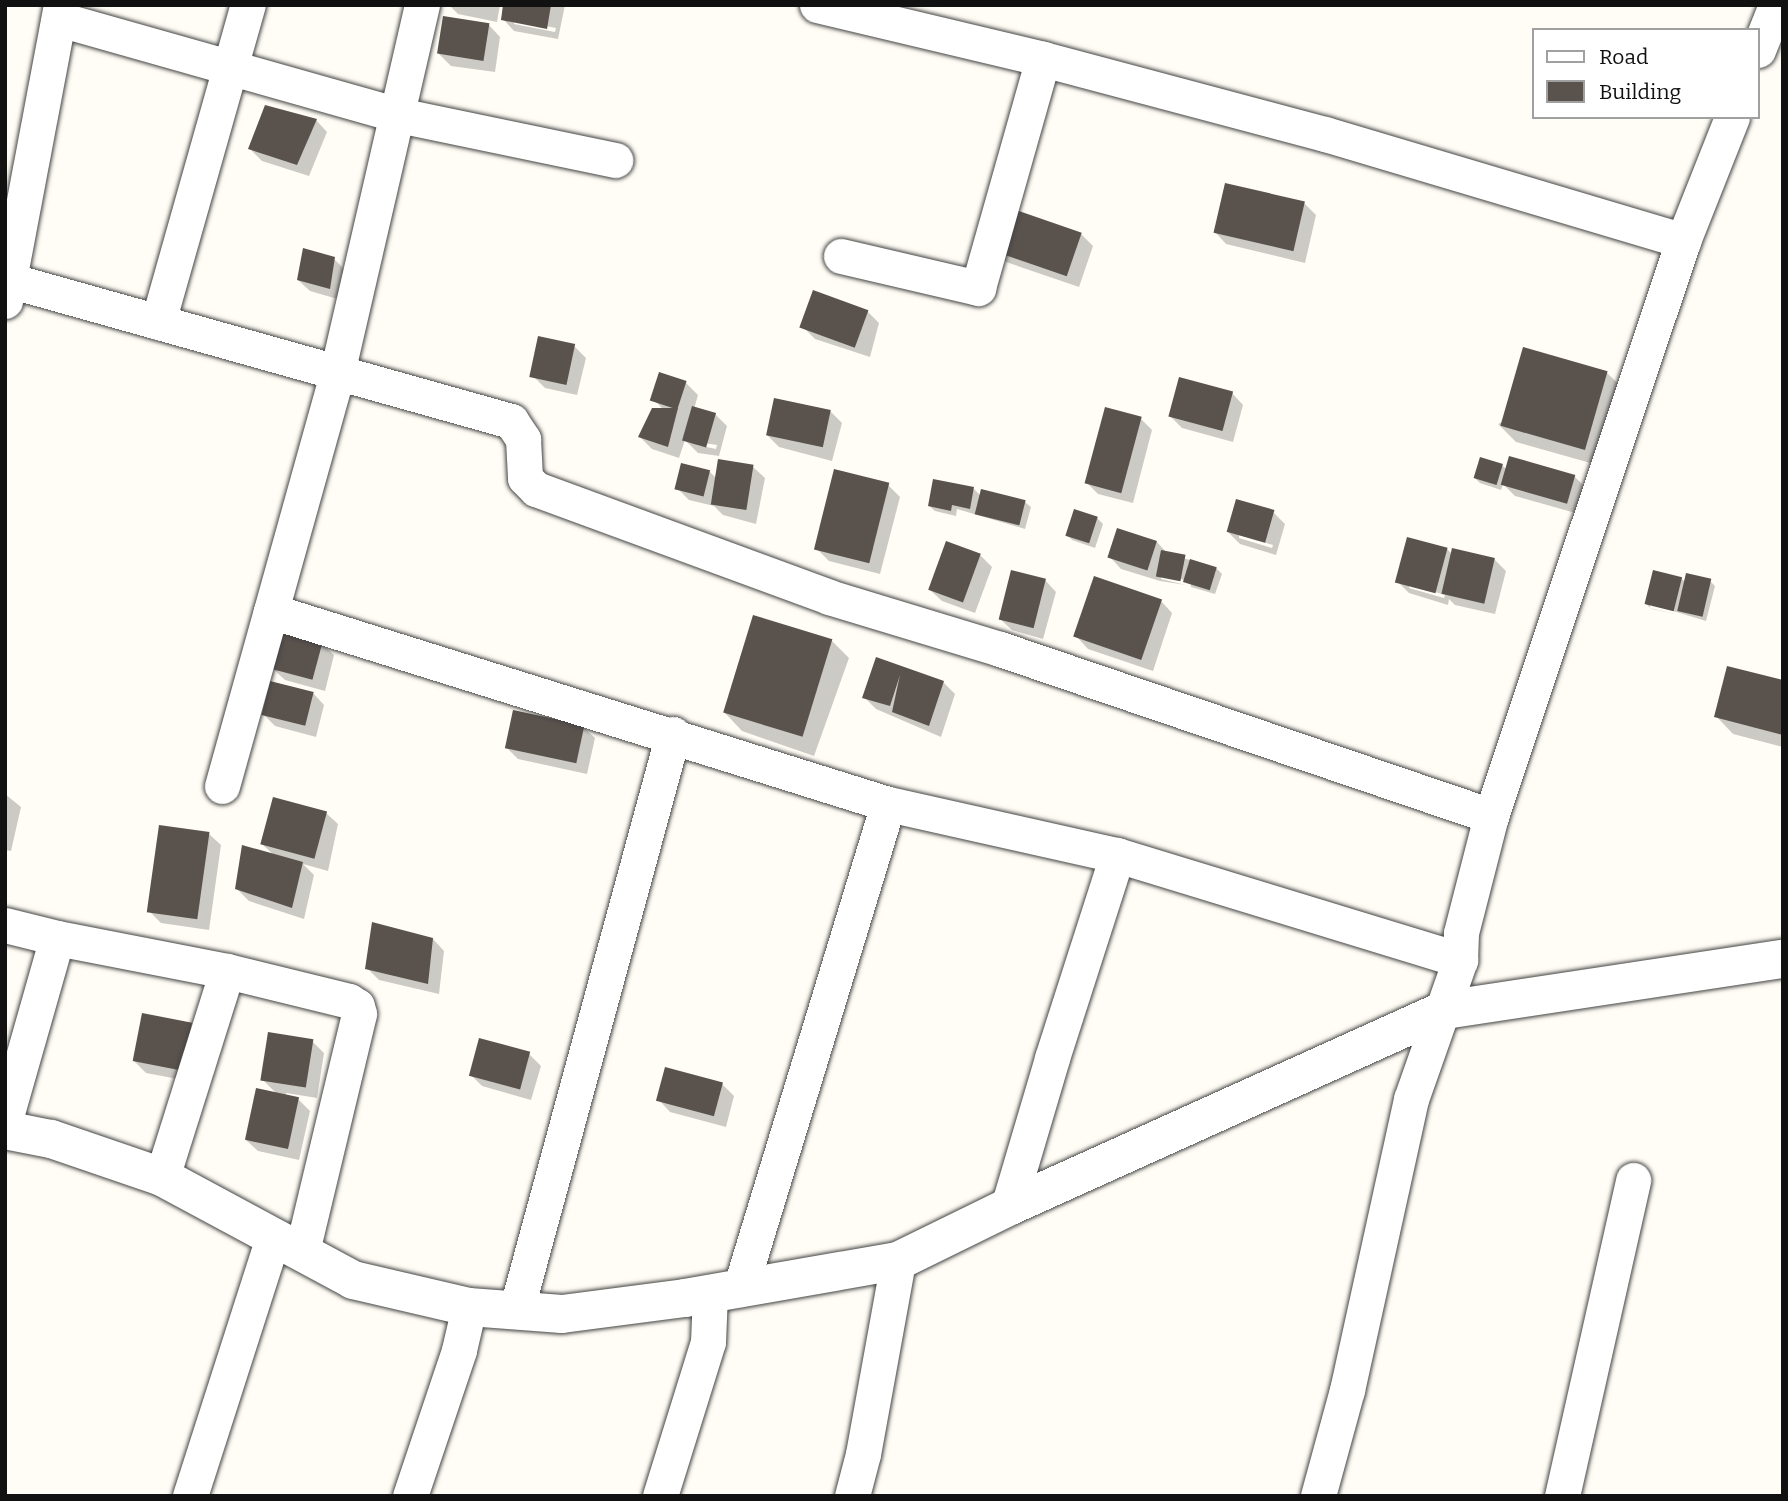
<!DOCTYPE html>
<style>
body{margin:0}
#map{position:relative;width:1788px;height:1501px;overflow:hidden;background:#fffdf5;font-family:Bitter,serif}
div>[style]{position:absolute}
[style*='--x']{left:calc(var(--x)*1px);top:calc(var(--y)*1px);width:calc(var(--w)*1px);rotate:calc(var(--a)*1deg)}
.shadow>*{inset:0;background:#0003}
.building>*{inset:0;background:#5a524d;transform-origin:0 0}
.roads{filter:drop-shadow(0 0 2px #444) drop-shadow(0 0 2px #444)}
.minor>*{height:35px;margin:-17.5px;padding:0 17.5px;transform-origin:17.5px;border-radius:17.5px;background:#fff}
.tertiary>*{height:38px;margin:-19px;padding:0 19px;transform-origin:19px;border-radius:19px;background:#fff}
span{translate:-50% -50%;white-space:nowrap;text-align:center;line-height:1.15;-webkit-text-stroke:7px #fff;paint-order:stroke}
.frame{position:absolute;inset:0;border:7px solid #111;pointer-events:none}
.legend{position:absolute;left:1532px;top:28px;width:228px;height:91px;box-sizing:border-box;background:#fff;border:2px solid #a0a0a0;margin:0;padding:9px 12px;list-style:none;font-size:21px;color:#111}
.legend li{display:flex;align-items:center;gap:14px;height:35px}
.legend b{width:35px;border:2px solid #a0a0a0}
</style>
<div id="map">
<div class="shadow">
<div style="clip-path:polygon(449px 5px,500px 5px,497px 22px,458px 14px)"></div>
<div style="clip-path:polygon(evenodd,505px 5px,565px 5px,558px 39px,514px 31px,503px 19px,505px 5px,514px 20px,556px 28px,555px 32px,514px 24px,514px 20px)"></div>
<div style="clip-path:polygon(489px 25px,500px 37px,495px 72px,451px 66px,439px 54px)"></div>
<div style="clip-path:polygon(316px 120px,327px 132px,309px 176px,262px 161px,250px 149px)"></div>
<div style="clip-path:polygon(1304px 203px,1316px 215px,1305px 263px,1226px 244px,1215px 232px)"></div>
<div style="clip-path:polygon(1081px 234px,1093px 246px,1079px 287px,1006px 262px,994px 250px)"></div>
<div style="clip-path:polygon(334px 259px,346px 271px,341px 300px,310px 291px,298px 280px)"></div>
<div style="clip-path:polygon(867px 311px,879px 323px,870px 357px,815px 339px,803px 327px)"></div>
<div style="clip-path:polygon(574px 346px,586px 358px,577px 395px,545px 388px,533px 376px)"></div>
<div style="clip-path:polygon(1607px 373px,1625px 390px,1601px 466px,1516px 442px,1498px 424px)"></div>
<div style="clip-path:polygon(evenodd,686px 383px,698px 395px,694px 409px,715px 414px,727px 426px,719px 456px,698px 453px,685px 440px,679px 458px,652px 449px,640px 437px,664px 410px,654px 400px,686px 383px,697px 442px,717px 445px,716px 449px,697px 445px,697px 442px)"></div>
<div style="clip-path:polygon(1232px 393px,1243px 405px,1233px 442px,1182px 428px,1170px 416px)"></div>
<div style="clip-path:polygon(830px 411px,842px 423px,832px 461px,779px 447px,767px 435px)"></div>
<div style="clip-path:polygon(1141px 419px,1152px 430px,1133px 503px,1098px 494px,1087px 483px)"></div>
<div style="clip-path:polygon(1502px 465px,1507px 470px,1574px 476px,1586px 488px,1579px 514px,1515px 496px,1503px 484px,1501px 490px,1480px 483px,1475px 478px)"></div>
<div style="clip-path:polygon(753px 467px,765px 478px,756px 524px,723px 515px,714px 506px,689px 500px,677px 488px,710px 472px,716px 478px)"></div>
<div style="clip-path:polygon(888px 485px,900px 497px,880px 574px,829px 561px,817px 549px)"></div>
<div style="clip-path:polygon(974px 489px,981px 496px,1025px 502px,1031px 507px,1025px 529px,957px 509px,956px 516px,935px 511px,929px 506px)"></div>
<div style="clip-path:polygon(evenodd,1273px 512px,1285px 524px,1276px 555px,1240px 544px,1228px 532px,1273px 512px,1239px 535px,1273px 545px,1272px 548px,1239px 538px,1239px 535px)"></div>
<div style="clip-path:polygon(1097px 518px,1103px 524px,1095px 548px,1072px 540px,1067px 535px)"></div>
<div style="clip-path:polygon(1157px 542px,1167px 553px,1216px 568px,1222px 574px,1215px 594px,1191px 587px,1190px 581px,1161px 575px,1161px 579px,1186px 585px,1160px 581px,1121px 569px,1110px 557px)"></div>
<div style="clip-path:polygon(evenodd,1447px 549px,1452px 554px,1494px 559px,1506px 571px,1495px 614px,1455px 605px,1449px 599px,1448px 605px,1409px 593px,1397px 581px,1447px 549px,1409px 584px,1445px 595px,1444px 598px,1409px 588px,1409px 584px)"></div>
<div style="clip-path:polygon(980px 555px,992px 567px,975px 613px,942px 601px,930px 590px)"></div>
<div style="clip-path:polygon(1654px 572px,1682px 579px,1686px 583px,1710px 581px,1715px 586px,1706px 621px,1650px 604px,1650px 608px,1679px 615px,1652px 609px,1646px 604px)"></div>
<div style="clip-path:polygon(1045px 580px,1056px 592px,1043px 639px,1012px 630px,1000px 619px)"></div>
<div style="clip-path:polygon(1161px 601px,1172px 613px,1153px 671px,1088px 649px,1077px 637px)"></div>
<div style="clip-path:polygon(831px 640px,849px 658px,814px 756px,742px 731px,725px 713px)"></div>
<div style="clip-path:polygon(322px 644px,334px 655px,325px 691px,285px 680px,273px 669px)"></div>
<div style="clip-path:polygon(877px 659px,943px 682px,955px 694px,941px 737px,876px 709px,864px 697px)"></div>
<div style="clip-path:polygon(1783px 682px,1783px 747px,1733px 734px,1716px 716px)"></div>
<div style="clip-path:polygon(313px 693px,324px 705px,316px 737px,275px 726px,263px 714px)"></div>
<div style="clip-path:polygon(583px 727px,595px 738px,587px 774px,518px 759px,506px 747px)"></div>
<div style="clip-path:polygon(5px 794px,21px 807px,11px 851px,5px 850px)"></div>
<div style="clip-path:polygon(326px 813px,338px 824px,328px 871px,303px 864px,314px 875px,304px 919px,249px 901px,237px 889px,275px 856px,262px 844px)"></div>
<div style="clip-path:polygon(209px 834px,221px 845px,209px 930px,161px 923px,149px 911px)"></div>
<div style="clip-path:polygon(433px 939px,444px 951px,439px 994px,379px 980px,367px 968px)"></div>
<div style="clip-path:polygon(143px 1015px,194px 1082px,146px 1073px,134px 1061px)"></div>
<div style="clip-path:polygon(312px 1041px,324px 1053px,317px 1098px,286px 1093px,286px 1096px,298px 1099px,310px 1111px,299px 1160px,258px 1151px,246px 1140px,277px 1094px,262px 1079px)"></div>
<div style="clip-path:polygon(529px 1054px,541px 1066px,531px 1100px,482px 1086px,470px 1074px)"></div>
<div style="clip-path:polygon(722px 1084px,734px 1096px,726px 1127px,670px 1112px,659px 1100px)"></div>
</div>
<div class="building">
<div style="clip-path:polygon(503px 5px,551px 5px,547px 29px,501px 20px)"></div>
<div style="left:443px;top:16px;width:47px;height:38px;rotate:9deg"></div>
<div style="clip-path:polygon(265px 105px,317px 119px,297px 165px,248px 149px)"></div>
<div style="left:1225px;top:183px;width:82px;height:51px;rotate:13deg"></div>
<div style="left:1007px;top:207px;width:79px;height:46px;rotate:19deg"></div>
<div style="clip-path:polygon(303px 248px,335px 257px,330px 289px,297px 280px)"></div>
<div style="left:813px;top:290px;width:59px;height:40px;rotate:20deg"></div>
<div style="left:538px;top:336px;width:38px;height:42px;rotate:12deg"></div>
<div style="left:1523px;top:347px;width:88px;height:82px;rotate:16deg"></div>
<div style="left:659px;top:372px;width:29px;height:30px;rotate:18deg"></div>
<div style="left:1179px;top:377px;width:56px;height:41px;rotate:15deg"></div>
<div style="left:774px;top:398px;width:58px;height:38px;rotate:12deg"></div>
<div style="left:692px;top:406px;width:25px;height:36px;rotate:16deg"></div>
<div style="left:1105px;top:407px;width:38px;height:79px;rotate:15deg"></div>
<div style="clip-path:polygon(652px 408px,678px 408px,668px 447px,638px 437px)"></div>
<div style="left:1509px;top:456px;width:69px;height:30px;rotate:16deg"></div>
<div style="left:1480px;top:457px;width:24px;height:22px;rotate:17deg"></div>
<div style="left:718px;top:459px;width:36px;height:46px;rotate:9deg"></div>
<div style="left:681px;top:463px;width:30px;height:27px;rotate:14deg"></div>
<div style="left:834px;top:469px;width:57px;height:83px;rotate:14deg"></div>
<div style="clip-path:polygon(933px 479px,974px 487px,970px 509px,952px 505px,951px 511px,928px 506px)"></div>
<div style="left:981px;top:489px;width:46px;height:26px;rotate:14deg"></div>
<div style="left:1236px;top:499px;width:40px;height:34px;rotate:16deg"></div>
<div style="left:1074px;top:509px;width:25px;height:28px;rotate:18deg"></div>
<div style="left:1117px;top:528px;width:42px;height:31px;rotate:18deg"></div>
<div style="left:1407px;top:537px;width:42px;height:47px;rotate:15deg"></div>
<div style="left:946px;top:541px;width:37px;height:52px;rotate:20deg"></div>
<div style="left:1452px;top:548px;width:44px;height:47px;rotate:13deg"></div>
<div style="left:1161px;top:550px;width:25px;height:27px;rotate:11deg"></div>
<div style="left:1190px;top:559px;width:28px;height:24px;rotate:17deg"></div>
<div style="left:1011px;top:570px;width:36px;height:51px;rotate:14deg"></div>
<div style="left:1653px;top:570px;width:30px;height:35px;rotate:14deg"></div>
<div style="left:1686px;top:573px;width:26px;height:39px;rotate:13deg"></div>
<div style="left:1094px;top:576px;width:72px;height:64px;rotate:19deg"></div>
<div style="left:753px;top:615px;width:83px;height:102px;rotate:17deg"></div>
<div style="left:281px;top:631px;width:43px;height:39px;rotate:15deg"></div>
<div style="clip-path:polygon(876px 657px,944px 681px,929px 726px,892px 712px,900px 675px,890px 706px,862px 698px)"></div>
<div style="clip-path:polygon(1727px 666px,1783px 680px,1783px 735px,1714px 717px)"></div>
<div style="left:270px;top:681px;width:45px;height:35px;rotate:14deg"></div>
<div style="left:513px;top:710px;width:73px;height:39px;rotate:12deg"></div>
<div style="left:273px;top:797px;width:56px;height:49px;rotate:15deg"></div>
<div style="left:159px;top:825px;width:51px;height:88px;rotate:8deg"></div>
<div style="clip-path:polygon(242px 845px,303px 862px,292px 908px,235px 889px)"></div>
<div style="clip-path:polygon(372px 922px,433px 938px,428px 984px,365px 969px)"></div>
<div style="left:142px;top:1013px;width:51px;height:49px;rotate:11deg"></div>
<div style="left:268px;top:1032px;width:46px;height:49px;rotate:9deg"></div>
<div style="left:479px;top:1038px;width:53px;height:39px;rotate:15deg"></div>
<div style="left:665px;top:1067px;width:60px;height:35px;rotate:15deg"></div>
<div style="left:256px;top:1088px;width:44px;height:53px;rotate:12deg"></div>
</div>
<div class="roads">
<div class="minor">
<div style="--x:817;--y:5;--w:232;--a:13.4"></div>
<div style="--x:1043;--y:59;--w:292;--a:14.9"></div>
<div style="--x:1325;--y:134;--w:374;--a:16.6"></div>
<div style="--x:59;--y:19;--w:352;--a:15.8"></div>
<div style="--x:398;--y:115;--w:222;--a:11.7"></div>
<div style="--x:1758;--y:50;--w:48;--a:-68.2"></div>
<div style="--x:841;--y:256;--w:141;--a:13.1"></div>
<div style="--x:978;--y:288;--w:238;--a:-74.2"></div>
<div style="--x:5;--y:279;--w:526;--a:15.68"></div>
<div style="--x:511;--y:421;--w:22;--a:56"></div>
<div style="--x:523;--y:439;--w:39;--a:87"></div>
<div style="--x:525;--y:478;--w:16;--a:45"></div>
<div style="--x:536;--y:489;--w:312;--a:20.2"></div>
<div style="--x:829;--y:597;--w:179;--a:16.9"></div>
<div style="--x:1000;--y:649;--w:519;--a:18.78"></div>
<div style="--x:1491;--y:816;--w:121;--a:104.4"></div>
<div style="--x:1461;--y:933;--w:27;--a:92"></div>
<div style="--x:1460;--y:960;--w:147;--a:109.4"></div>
<div style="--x:1411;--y:1099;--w:298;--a:102.4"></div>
<div style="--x:1347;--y:1390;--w:110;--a:105.3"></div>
<div style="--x:5;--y:301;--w:301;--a:-79.3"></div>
<div style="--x:158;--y:322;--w:330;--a:-74.2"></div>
<div style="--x:271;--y:611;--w:646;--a:17.37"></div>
<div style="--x:888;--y:804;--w:235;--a:12.6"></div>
<div style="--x:1117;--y:855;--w:359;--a:17"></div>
<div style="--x:222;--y:786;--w:429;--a:-74.4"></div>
<div style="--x:337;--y:373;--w:378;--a:-77"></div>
<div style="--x:1491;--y:816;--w:606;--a:-71.54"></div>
<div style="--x:1683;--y:241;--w:133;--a:-68.4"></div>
<div style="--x:5;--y:925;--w:54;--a:14"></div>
<div style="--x:57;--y:938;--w:173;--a:11"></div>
<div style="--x:227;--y:971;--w:126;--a:13.8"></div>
<div style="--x:349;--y:1001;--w:9;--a:32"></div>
<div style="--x:357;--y:1006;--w:8;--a:76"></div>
<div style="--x:359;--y:1014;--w:245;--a:103.5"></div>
<div style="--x:5;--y:1120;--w:189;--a:-74.1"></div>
<div style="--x:162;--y:1177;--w:216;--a:-72.5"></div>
<div style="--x:1008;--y:1207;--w:155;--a:-73.5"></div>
<div style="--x:1052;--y:1058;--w:213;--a:-72.2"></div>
<div style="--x:740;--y:1289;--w:507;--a:-73.03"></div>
<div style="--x:516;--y:1311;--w:598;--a:-74.78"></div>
<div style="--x:190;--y:1496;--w:272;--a:-72.2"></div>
<div style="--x:410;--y:1496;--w:154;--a:-71.4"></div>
<div style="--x:459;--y:1350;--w:44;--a:-76.9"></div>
<div style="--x:660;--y:1496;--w:161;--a:-72.7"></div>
<div style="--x:708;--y:1342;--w:48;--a:-87.6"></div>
<div style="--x:852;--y:1496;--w:43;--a:-75.3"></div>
<div style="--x:863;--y:1454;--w:196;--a:-79.7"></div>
<div style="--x:1562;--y:1496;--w:324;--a:-77.3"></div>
</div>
<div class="tertiary">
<div style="--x:5;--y:1130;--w:47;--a:11.1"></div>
<div style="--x:51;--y:1139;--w:117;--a:18.9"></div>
<div style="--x:162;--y:1177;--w:217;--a:28.3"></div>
<div style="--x:353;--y:1280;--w:119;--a:13.1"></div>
<div style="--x:469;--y:1307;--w:93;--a:4.3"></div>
<div style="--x:562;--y:1314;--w:124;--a:-7.4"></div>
<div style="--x:685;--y:1298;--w:216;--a:-9.9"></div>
<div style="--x:898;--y:1261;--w:123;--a:-26.1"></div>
<div style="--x:1008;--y:1207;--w:478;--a:-24.3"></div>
<div style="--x:1444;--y:1010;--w:343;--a:-8.6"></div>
</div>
</div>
<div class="frame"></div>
<ul class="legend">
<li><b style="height:9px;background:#fff"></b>Road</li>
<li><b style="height:19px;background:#5a524d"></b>Building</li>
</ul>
</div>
